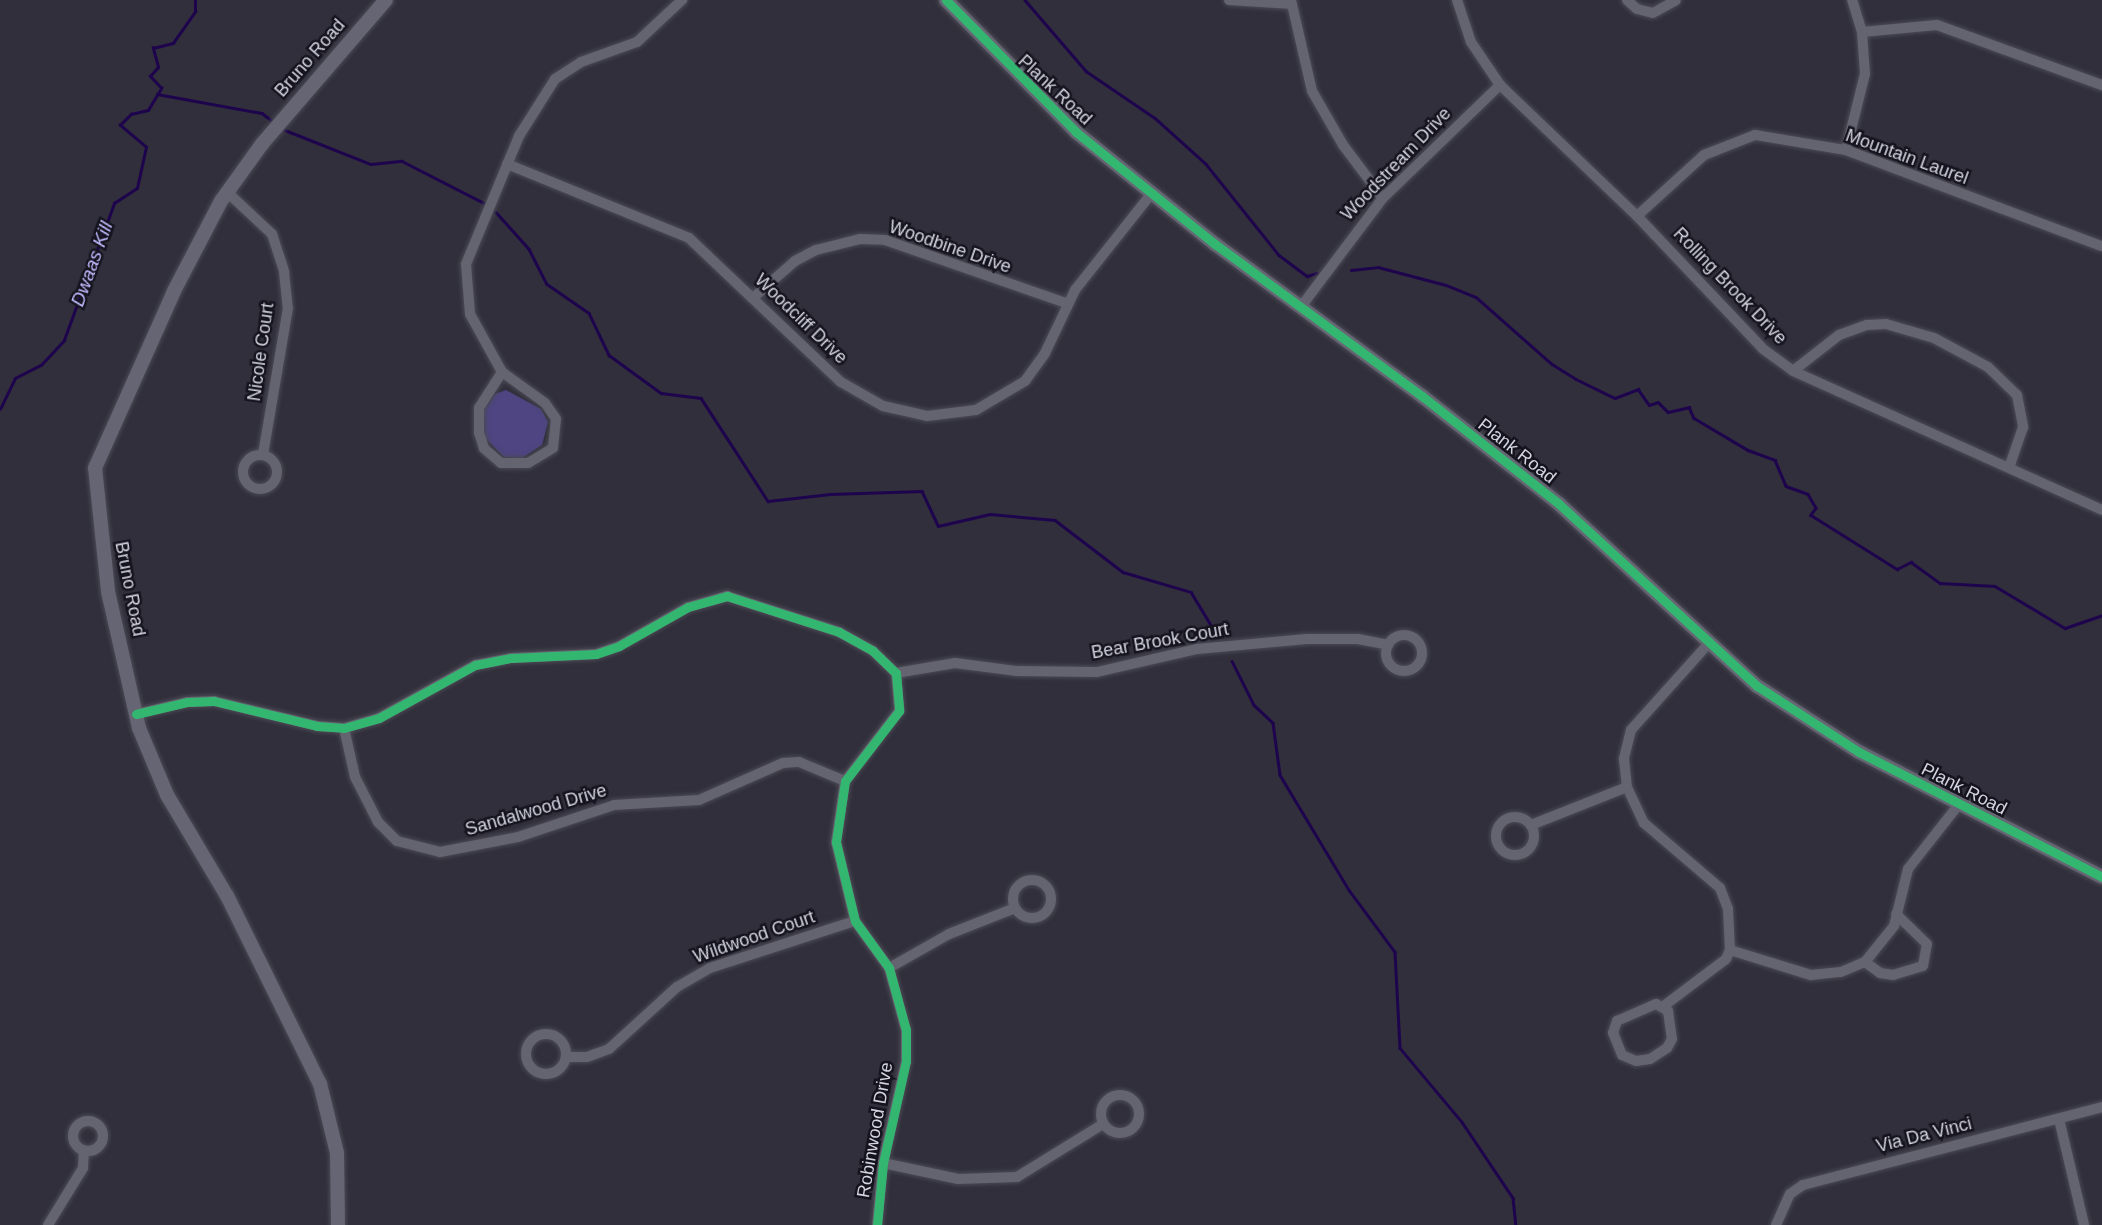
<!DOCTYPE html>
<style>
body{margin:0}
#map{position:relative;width:2102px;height:1225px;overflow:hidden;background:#302f3b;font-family:Helvetica,sans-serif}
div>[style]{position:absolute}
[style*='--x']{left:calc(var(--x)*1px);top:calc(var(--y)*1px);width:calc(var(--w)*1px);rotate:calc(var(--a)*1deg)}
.green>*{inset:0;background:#4e4582}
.stream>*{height:2.5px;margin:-1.25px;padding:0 1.25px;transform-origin:1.25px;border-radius:1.25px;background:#1e044d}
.roads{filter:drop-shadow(0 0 2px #4b4a55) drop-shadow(0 0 2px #4b4a55)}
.street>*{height:10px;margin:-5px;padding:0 5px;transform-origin:5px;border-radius:5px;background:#646370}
.street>.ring{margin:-5px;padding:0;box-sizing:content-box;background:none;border:10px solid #646370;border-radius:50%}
.secondary>*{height:14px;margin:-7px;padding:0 7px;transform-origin:7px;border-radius:7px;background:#666574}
.cycleway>*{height:9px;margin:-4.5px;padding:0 4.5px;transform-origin:4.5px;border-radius:4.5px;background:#33b770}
span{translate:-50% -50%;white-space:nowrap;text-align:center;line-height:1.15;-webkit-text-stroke:5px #15141e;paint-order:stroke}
.street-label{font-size:18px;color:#d3d3e1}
.water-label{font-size:19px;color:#c1bbff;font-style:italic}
</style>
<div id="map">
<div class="green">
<div style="clip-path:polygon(506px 390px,541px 409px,548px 422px,542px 445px,522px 458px,504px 457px,485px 438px,483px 412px,495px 394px)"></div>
</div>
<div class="stream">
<div style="--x:1025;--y:0;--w:94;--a:49.3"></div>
<div style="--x:1086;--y:71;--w:83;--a:34.3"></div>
<div style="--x:1155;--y:118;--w:69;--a:42"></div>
<div style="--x:1206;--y:164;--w:117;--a:51.3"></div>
<div style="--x:1279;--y:255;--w:35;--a:37"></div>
<div style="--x:1307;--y:276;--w:10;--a:-17"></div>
<div style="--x:157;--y:94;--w:107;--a:10.3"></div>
<div style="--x:262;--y:113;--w:11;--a:38"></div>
<div style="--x:285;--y:130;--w:92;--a:21.6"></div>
<div style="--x:371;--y:164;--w:31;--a:-6"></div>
<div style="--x:402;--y:161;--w:92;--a:27.1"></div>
<div style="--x:496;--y:212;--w:50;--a:48.3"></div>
<div style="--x:529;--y:249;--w:39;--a:63"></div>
<div style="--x:547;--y:284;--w:51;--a:34.6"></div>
<div style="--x:589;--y:313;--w:47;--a:64.5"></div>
<div style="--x:609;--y:355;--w:64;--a:36.2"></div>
<div style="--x:661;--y:393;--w:40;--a:7.1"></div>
<div style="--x:701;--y:398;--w:123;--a:57"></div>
<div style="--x:768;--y:501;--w:62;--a:-6.4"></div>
<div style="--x:830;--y:494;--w:92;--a:-1.9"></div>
<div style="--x:922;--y:491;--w:38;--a:65"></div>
<div style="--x:938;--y:526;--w:53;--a:-13"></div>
<div style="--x:990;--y:514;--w:65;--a:5.3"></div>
<div style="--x:1055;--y:520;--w:86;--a:37.4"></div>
<div style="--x:1123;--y:572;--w:71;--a:16.4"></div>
<div style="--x:1191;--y:592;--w:44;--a:58.8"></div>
<div style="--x:1351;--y:270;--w:27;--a:-6"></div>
<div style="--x:1378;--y:267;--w:70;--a:14.8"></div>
<div style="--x:1446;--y:285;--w:32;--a:22"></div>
<div style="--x:1476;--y:297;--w:101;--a:41.4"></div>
<div style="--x:1552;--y:364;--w:28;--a:32"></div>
<div style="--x:1576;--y:379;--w:43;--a:26"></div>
<div style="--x:1615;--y:398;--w:25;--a:-21"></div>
<div style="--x:1638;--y:389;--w:19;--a:55"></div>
<div style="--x:1649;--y:405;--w:9;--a:-18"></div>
<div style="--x:1658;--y:402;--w:14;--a:45"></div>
<div style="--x:1668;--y:412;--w:22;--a:-13"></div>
<div style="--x:1689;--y:407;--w:12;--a:66"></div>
<div style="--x:1694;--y:418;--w:63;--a:30.7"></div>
<div style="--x:1748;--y:450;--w:29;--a:20"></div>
<div style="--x:1775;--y:460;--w:28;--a:67"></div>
<div style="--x:1786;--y:486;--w:23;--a:20"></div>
<div style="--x:1808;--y:494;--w:16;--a:60"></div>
<div style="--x:1816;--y:508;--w:9;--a:126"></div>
<div style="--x:1811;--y:515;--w:102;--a:32.1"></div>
<div style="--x:1897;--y:569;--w:16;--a:-27"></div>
<div style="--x:1911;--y:562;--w:36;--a:36"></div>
<div style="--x:1940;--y:583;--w:55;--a:3.1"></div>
<div style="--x:1995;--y:586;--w:82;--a:31"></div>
<div style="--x:2065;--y:628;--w:39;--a:-19"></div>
<div style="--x:0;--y:409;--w:34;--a:-64"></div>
<div style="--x:15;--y:378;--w:29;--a:-27"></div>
<div style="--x:41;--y:365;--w:34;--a:-47"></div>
<div style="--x:64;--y:340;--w:146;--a:-69.9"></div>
<div style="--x:114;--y:203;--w:27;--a:-33"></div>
<div style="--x:137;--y:188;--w:42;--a:-77.6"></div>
<div style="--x:146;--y:147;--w:34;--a:-140"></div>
<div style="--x:120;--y:125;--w:16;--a:-45"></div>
<div style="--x:131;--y:114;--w:17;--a:-13"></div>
<div style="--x:148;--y:110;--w:26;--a:-59"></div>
<div style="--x:161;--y:88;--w:16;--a:-133"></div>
<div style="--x:150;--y:76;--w:12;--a:-48"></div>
<div style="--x:158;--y:67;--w:20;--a:-105"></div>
<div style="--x:153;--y:48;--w:21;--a:-14"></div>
<div style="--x:173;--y:43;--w:39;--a:-55"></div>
<div style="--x:195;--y:11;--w:11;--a:-90"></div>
<div style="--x:1232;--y:661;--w:49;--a:63.4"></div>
<div style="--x:1254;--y:705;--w:26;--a:43"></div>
<div style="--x:1273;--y:723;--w:52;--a:82.3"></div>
<div style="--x:1280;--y:775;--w:134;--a:59"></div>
<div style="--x:1349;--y:890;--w:77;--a:53.4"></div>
<div style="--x:1395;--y:952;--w:96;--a:87"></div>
<div style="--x:1400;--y:1048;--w:97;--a:50"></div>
<div style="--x:1462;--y:1122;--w:92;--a:56.1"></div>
<div style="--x:1513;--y:1198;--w:27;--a:84"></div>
</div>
<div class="roads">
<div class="street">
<div style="--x:1229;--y:0;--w:63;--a:3.6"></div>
<div style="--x:1291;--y:0;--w:93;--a:77"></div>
<div style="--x:1312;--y:91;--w:62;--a:60.1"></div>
<div style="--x:1343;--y:145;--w:66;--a:53"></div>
<div style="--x:1457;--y:0;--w:44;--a:71.6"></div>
<div style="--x:1471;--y:42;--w:52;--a:56"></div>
<div style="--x:1500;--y:85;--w:190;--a:43.7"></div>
<div style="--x:1637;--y:216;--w:183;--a:46.5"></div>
<div style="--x:1763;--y:349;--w:37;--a:36"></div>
<div style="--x:1793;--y:371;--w:339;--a:24.2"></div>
<div style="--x:1627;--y:0;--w:13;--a:42"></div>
<div style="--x:1637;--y:9;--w:16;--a:14"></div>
<div style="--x:1653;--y:13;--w:26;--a:-29"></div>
<div style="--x:1862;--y:32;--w:75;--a:-5.3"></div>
<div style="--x:1937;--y:25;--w:176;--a:20"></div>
<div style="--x:1846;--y:150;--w:78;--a:-76"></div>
<div style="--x:1865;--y:74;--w:42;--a:-94.1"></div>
<div style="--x:1862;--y:32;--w:34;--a:-107"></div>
<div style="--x:507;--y:164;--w:196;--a:22.1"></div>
<div style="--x:689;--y:238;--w:209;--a:43.5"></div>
<div style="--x:841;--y:382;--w:48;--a:29.7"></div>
<div style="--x:883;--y:406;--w:45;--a:12.8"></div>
<div style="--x:927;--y:416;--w:49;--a:-7"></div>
<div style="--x:976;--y:410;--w:57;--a:-30.6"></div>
<div style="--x:1025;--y:381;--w:34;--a:-54"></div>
<div style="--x:1045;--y:353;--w:70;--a:-64.5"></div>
<div style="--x:1075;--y:290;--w:122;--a:-51.6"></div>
<div style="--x:227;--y:192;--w:62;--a:43"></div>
<div style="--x:272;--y:234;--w:40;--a:72"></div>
<div style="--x:284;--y:272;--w:36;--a:84"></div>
<div style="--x:288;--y:308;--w:149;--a:99.7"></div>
<div style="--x:1637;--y:216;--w:91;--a:-42.3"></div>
<div style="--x:1704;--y:155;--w:55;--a:-21.4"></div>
<div style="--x:1755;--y:135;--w:92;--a:9.4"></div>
<div style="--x:1846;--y:150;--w:273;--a:20.6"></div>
<div style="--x:754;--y:297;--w:55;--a:-41.3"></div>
<div style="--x:795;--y:261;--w:24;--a:-28"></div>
<div style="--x:816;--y:250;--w:45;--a:-14"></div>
<div style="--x:860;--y:239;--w:25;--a:2"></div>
<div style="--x:885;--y:240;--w:192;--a:19.2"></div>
<div style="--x:1300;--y:308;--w:138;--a:-53"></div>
<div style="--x:1383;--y:198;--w:163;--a:-44"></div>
<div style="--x:1793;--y:371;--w:58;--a:-38"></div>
<div style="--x:1839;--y:335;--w:30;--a:-20"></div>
<div style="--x:1867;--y:325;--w:19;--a:-3"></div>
<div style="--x:1886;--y:324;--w:50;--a:16.3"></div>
<div style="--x:1934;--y:338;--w:61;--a:28.2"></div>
<div style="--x:1988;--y:367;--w:40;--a:44"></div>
<div style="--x:2017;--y:395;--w:33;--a:79"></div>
<div style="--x:2023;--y:427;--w:40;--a:108.9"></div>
<div style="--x:502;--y:372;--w:66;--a:-118.9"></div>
<div style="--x:470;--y:314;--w:50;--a:-94.6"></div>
<div style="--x:466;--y:264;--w:139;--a:-67.5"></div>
<div style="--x:519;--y:136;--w:67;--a:-57.7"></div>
<div style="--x:555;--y:79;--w:31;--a:-33"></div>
<div style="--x:581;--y:62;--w:59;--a:-19.7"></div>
<div style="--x:637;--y:42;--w:62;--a:-43"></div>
<div style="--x:502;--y:372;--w:53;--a:35.8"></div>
<div style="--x:545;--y:403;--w:19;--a:55"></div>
<div style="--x:556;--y:419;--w:29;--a:96"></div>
<div style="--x:553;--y:448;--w:29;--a:149"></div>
<div style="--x:528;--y:463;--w:27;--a:180"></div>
<div style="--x:501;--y:463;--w:23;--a:-139"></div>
<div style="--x:484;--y:448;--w:16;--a:-108"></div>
<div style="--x:479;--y:433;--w:25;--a:-90"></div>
<div style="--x:479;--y:408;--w:43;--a:-57.4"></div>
<div class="ring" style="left:243px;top:455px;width:24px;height:24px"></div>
<div class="ring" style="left:1386px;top:635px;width:26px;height:26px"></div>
<div style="--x:1709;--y:643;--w:117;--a:131.9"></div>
<div style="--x:1631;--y:730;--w:30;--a:104"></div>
<div style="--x:1624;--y:759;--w:28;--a:84"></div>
<div style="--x:1627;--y:787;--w:40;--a:65"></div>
<div style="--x:1644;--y:823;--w:100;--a:40.5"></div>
<div style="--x:1720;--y:888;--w:22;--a:69"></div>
<div style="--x:1728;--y:909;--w:41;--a:87.2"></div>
<div style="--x:896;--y:673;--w:60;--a:-9.6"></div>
<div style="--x:955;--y:663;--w:63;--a:7.4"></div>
<div style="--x:1017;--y:671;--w:80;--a:0.7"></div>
<div style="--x:1097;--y:672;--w:103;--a:-13"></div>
<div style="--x:1197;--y:649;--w:110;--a:-5.2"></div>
<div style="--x:1307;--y:639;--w:51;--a:0"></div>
<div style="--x:1358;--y:639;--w:31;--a:11"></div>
<div style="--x:136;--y:714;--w:52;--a:-13.2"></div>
<div style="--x:187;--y:702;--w:27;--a:-2"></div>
<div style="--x:214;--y:701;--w:106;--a:13.6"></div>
<div style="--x:317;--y:726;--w:27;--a:4"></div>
<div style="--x:344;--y:728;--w:36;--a:-16"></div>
<div style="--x:379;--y:718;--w:110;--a:-28.9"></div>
<div style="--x:475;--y:665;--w:37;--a:-11"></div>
<div style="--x:511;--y:658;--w:85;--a:-2.7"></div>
<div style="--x:596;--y:654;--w:24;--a:-19"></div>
<div style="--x:619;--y:646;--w:79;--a:-29.5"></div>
<div style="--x:688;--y:607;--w:41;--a:-15.8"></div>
<div style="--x:727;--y:596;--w:118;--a:17.8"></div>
<div style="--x:839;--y:632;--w:39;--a:29"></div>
<div style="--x:873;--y:651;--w:32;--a:44"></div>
<div style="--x:896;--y:673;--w:38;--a:85"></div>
<div style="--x:899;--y:711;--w:88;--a:127.6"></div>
<div style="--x:845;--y:781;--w:62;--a:98.4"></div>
<div style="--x:836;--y:842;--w:81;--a:76.5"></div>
<div style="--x:855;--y:921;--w:58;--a:54.1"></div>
<div style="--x:889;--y:968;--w:64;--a:74.7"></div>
<div style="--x:906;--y:1030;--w:31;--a:90"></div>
<div style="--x:906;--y:1061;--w:105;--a:102.7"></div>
<div style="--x:883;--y:1163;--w:62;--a:95.5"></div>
<div style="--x:344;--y:728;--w:50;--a:77.3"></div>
<div style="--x:355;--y:777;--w:51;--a:62.9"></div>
<div style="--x:378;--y:822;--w:27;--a:45"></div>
<div style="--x:397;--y:841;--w:44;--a:14.3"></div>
<div style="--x:440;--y:852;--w:79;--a:-10.9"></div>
<div style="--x:518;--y:837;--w:101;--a:-18.4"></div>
<div style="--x:614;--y:805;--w:85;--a:-3.4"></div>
<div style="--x:699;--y:800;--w:92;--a:-23.8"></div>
<div style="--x:783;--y:763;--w:16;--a:-4"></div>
<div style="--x:799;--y:762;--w:50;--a:22.4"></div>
<div class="ring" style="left:1496px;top:817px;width:28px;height:28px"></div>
<div style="--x:1531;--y:825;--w:103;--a:-21.6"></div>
<div class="ring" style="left:1013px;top:880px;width:28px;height:28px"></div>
<div style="--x:1730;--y:950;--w:85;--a:17.2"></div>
<div style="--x:1811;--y:975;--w:30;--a:-6"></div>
<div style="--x:1841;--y:972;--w:26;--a:-23"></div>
<div style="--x:1865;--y:962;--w:46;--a:-51.1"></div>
<div style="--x:1894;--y:926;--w:59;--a:-76.2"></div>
<div style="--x:1908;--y:869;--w:84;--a:-51.8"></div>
<div style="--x:1865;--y:962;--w:19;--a:36"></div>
<div style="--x:1880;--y:973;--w:13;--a:9"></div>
<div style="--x:1893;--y:975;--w:31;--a:-17"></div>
<div style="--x:1923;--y:966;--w:22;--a:-80"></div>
<div style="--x:1927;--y:944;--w:43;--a:-135.9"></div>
<div style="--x:889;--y:968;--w:69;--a:-29.5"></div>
<div style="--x:949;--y:934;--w:71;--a:-21.5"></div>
<div style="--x:1656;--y:1004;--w:14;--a:30"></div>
<div style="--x:1668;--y:1011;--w:28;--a:82"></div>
<div style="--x:1672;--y:1039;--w:10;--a:119"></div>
<div style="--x:1667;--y:1048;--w:20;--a:147"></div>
<div style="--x:1650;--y:1059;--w:14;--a:172"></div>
<div style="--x:1636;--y:1061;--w:15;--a:-157"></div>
<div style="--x:1622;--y:1055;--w:24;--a:-112"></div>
<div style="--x:1613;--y:1033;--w:13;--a:-72"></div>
<div style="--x:1617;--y:1021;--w:43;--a:-23.6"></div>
<div style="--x:1665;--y:1005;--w:76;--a:-37"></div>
<div style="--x:1726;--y:959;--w:10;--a:-66"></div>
<div class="ring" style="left:526px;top:1034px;width:30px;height:30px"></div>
<div style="--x:566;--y:1057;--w:21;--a:0"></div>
<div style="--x:587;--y:1057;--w:23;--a:-20"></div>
<div style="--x:609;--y:1049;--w:92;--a:-42.4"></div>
<div style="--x:677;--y:987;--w:38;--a:-30"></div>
<div style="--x:710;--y:968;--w:152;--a:-18"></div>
<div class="ring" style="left:1101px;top:1095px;width:28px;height:28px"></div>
<div style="--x:2059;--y:1119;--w:109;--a:76.7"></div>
<div class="ring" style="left:73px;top:1121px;width:20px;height:20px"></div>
<div style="--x:883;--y:1163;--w:77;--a:12"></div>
<div style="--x:958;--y:1179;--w:59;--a:-1.9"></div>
<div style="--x:1017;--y:1177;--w:101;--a:-31.6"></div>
<div style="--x:48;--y:1225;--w:67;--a:-58.4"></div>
<div style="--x:83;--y:1168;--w:17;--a:-87"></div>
<div style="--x:1776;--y:1225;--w:34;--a:-66"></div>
<div style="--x:1790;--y:1194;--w:16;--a:-35"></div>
<div style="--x:1803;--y:1185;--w:309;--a:-14.6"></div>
</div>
<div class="secondary">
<div style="--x:946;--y:0;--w:185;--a:45.4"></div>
<div style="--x:1076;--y:132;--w:179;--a:38.9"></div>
<div style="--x:1215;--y:244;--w:257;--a:36.3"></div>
<div style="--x:1422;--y:396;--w:174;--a:38.2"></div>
<div style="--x:1559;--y:504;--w:269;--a:42.6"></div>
<div style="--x:1757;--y:686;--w:121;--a:32.9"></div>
<div style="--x:1859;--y:752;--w:273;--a:27.2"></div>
<div style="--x:338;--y:1225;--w:72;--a:-90.8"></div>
<div style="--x:337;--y:1153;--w:71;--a:-103.8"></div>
<div style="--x:320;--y:1084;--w:210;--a:-116.3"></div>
<div style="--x:227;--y:896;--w:117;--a:-120.7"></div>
<div style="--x:167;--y:795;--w:73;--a:-112.7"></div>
<div style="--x:139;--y:728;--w:140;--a:-102.8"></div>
<div style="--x:108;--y:591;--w:124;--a:-96"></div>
<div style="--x:95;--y:468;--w:194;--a:-65.9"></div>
<div style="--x:174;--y:291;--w:102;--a:-62.4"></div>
<div style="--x:221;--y:201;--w:70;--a:-54.3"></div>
<div style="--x:262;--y:144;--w:190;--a:-49.3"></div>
</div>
</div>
<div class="cycleway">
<div style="--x:946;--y:0;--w:185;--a:45.4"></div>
<div style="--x:1076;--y:132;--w:179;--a:38.9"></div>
<div style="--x:1215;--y:244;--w:257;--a:36.3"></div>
<div style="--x:1422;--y:396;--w:174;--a:38.2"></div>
<div style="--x:1559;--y:504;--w:269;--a:42.6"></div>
<div style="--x:1757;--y:686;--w:121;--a:32.9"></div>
<div style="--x:1859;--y:752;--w:273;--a:27.2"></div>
<div style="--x:136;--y:714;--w:52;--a:-13.2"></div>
<div style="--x:187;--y:702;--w:27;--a:-2"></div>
<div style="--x:214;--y:701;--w:106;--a:13.6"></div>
<div style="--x:317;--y:726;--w:27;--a:4"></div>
<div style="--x:344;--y:728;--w:36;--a:-16"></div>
<div style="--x:379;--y:718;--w:110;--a:-28.9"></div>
<div style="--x:475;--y:665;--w:37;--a:-11"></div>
<div style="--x:511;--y:658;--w:85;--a:-2.7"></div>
<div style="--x:596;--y:654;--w:24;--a:-19"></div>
<div style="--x:619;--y:646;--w:79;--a:-29.5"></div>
<div style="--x:688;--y:607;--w:41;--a:-15.8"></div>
<div style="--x:727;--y:596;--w:118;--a:17.8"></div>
<div style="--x:839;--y:632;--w:39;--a:29"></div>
<div style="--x:873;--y:651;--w:32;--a:44"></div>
<div style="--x:896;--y:673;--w:38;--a:85"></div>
<div style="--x:899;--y:711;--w:88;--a:127.6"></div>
<div style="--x:845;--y:781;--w:62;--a:98.4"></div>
<div style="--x:836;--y:842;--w:81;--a:76.5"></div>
<div style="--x:855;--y:921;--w:58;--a:54.1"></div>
<div style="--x:889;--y:968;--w:64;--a:74.7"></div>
<div style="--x:906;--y:1030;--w:31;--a:90"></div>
<div style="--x:906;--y:1061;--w:105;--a:102.7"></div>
<div style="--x:883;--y:1163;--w:62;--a:95.5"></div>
</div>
<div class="street-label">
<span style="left:310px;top:58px;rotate:-49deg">Bruno Road</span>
<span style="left:1055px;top:90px;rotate:43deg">Plank Road</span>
<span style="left:1907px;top:157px;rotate:20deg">Mountain Laurel</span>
<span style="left:1396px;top:164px;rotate:-46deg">Woodstream Drive</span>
<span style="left:950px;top:247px;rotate:19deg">Woodbine Drive</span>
<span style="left:1730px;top:286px;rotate:46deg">Rolling Brook Drive</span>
<span style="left:801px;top:319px;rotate:44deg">Woodcliff Drive</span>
<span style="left:261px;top:352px;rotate:-82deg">Nicole Court</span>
<span style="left:1517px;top:451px;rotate:38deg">Plank Road</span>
<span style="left:130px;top:589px;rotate:79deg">Bruno Road</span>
<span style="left:1160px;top:641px;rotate:-10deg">Bear Brook Court</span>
<span style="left:1964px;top:789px;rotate:27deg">Plank Road</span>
<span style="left:536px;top:810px;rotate:-16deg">Sandalwood Drive</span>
<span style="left:754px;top:937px;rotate:-19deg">Wildwood Court</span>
<span style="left:875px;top:1130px;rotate:-80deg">Robinwood Drive</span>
<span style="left:1924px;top:1135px;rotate:-14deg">Via Da Vinci</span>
</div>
<div class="water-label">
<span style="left:92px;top:264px;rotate:-70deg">Dwaas Kill</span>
</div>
</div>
